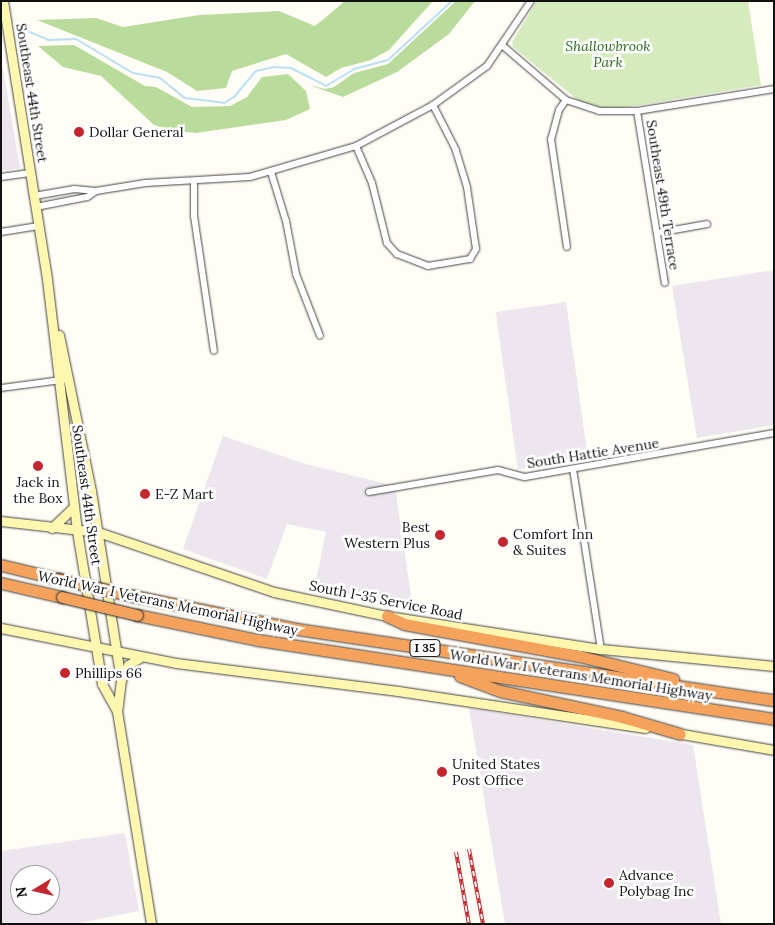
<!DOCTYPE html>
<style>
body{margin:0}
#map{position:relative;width:775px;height:925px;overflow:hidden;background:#fffdf5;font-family:Lora,serif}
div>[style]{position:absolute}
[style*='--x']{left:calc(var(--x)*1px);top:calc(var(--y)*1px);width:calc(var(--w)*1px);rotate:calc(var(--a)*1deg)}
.industrial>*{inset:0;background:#eee6ef;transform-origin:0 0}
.green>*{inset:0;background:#d5ebbd}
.forest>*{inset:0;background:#b9dc9c}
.stream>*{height:2px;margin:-1px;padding:0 1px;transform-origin:1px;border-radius:1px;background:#b9e0f7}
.roads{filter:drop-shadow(0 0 1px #444) drop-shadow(0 0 1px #444)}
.minor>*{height:6px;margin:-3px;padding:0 3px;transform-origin:3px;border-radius:3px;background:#fff}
.secondary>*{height:9px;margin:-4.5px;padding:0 4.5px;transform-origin:4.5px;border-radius:4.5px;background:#fff6b0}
.motorway>*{height:11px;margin:-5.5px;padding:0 5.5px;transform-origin:5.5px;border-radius:5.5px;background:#f5a25d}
.rail>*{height:4px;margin-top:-2px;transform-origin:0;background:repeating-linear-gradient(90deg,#fff 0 5.5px,#c4262e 0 11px);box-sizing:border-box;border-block:1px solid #c4262e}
.bridges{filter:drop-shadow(0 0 1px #222) drop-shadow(0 0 1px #222)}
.motorway-bridge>*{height:11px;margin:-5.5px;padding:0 5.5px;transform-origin:5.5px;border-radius:5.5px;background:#f5a25d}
.dots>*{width:14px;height:14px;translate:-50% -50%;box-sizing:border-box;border:2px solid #fff;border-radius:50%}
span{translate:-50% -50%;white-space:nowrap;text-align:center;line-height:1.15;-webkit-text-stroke:5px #fff;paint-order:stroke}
.shield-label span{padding:1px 4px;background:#fff;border:1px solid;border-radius:4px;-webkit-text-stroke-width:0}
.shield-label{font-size:12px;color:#111;font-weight:700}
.park-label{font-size:14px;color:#2f6b1f;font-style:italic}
.street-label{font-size:14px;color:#111}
.poi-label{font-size:14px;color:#111}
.left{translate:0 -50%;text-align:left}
.right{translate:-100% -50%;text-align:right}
.frame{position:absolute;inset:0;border:2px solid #111;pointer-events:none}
.north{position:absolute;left:10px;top:865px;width:50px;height:50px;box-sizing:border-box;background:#fff;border:1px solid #a0a0a0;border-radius:50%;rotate:261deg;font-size:14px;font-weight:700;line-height:20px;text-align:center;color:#111}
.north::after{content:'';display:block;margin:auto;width:18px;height:22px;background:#c4262e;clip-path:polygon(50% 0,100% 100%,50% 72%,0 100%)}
</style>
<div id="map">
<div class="industrial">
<div style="clip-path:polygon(1px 57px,20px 168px,1px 171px)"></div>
<div style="clip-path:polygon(774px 270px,774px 425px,697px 438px,672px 286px)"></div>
<div style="left:566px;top:302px;width:159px;height:71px;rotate:82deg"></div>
<div style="clip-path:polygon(223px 436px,302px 463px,395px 486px,413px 610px,314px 590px,326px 532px,287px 524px,267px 579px,183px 549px)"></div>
<div style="clip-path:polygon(469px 708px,693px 745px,721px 924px,505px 924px)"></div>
<div style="clip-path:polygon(evenodd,125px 833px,139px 911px,74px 924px,1px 924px,1px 851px,125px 833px,20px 875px,50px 875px,50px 905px,20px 905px,20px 875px)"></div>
</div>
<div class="green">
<div style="clip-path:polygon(537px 1px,748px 1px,761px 85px,622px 108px,601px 108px,579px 101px,513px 47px,512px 42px)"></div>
</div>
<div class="forest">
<div style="clip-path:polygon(345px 1px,433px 1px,389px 50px,371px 60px,341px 68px,326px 77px,286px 54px,232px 71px,226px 88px,197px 91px,167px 72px,37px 20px,96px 18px,123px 27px,199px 15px,279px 11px,315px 26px)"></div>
<div style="clip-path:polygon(456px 1px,475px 1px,449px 34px,397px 72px,343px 97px,309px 85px,325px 89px,334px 87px,354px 73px,388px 64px)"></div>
<div style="clip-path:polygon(74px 45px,145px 86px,156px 87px,192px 107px,230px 106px,247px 97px,262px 77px,288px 74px,306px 91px,310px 109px,286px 120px,196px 133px,175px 131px,154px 125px,101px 76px,63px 67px,38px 46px)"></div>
</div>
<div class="stream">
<div style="--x:18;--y:27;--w:33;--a:23"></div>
<div style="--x:48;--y:40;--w:28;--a:-2"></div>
<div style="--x:76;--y:39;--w:66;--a:30.8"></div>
<div style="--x:133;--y:73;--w:27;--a:10"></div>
<div style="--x:160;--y:78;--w:32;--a:39"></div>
<div style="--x:185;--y:98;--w:39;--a:7"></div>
<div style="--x:224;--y:103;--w:12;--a:-31"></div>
<div style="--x:234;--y:97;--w:34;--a:-50"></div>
<div style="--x:256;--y:71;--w:17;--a:-13"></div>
<div style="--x:273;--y:67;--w:18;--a:3"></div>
<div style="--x:291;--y:68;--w:39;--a:27"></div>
<div style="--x:326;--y:86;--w:33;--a:-31"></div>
<div style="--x:354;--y:69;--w:35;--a:-15"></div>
<div style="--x:388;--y:60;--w:87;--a:-42.7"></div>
</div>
<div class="roads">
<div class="minor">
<div style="--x:503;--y:46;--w:83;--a:40.6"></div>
<div style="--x:566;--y:100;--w:35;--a:18"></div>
<div style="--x:599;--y:111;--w:38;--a:0"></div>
<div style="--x:637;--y:111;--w:139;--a:-9.1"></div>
<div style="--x:566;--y:100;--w:12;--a:125"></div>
<div style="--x:559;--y:110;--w:30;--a:105"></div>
<div style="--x:551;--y:139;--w:109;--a:81.6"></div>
<div style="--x:637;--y:111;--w:174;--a:80.8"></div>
<div style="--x:356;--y:146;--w:40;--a:66.6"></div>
<div style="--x:372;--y:183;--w:62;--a:76"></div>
<div style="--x:387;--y:243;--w:15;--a:48"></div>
<div style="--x:397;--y:254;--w:33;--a:21"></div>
<div style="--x:428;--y:266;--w:43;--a:-9.5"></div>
<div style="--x:470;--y:259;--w:12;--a:-59"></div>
<div style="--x:476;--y:249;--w:63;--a:-98.3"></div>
<div style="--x:467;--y:187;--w:39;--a:-107"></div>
<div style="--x:456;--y:150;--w:51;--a:-117.1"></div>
<div style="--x:271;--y:172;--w:51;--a:73"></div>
<div style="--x:286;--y:221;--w:54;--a:79.3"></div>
<div style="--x:296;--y:274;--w:66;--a:68.8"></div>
<div style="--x:1;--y:177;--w:29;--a:-8"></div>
<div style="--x:194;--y:182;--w:34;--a:90"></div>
<div style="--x:194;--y:216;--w:136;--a:81.6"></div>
<div style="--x:96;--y:191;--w:50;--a:-9.3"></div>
<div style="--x:145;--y:183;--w:105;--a:-3.3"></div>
<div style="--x:250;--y:177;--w:110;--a:-16.3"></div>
<div style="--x:356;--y:146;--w:87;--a:-28"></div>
<div style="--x:433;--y:105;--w:67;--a:-35.8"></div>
<div style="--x:487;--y:66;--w:78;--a:-55.9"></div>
<div style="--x:34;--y:196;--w:41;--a:-9.9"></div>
<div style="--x:74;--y:189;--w:22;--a:5"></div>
<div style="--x:96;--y:191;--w:11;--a:146"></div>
<div style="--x:87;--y:197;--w:52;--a:168.9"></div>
<div style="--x:1;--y:232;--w:38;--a:-9"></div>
<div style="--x:657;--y:233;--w:51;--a:-10.2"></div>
<div style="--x:1;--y:388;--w:62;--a:-7.5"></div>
<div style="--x:573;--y:469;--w:182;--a:81.2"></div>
<div style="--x:369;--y:492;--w:131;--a:-9.7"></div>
<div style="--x:498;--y:470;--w:28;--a:15"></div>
<div style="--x:525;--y:477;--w:253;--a:-10"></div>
</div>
<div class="secondary">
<div style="--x:3;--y:1;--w:281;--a:81"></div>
<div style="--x:47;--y:279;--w:254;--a:83.2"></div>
<div style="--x:77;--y:531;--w:155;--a:80.7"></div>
<div style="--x:102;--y:684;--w:31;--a:61"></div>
<div style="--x:59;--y:335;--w:159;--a:78.4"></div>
<div style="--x:91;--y:491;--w:191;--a:81"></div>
<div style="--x:121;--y:680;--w:31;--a:97"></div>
<div style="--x:117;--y:711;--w:216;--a:80.9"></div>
<div style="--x:1;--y:521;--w:98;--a:6.5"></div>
<div style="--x:98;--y:532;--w:186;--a:18.8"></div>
<div style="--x:274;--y:592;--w:116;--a:12"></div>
<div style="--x:387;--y:616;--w:217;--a:8.8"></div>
<div style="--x:601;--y:649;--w:174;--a:5.6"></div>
<div style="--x:52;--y:528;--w:29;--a:-44"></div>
<div style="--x:1;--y:628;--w:178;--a:11.3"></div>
<div style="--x:176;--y:663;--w:224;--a:7.2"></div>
<div style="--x:398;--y:691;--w:250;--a:8.5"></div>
<div style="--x:122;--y:678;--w:14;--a:-65"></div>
<div style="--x:128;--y:665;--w:15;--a:-32"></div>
<div style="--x:676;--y:733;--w:99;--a:9.8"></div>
</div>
<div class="motorway">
<div style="--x:1;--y:565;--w:60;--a:13.6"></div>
<div style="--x:1;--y:583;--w:63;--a:12.9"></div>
<div style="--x:134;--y:596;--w:166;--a:11.4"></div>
<div style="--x:297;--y:629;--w:482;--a:8.5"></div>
<div style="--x:137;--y:615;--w:124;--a:11.7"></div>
<div style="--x:258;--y:640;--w:522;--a:8.7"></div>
<div style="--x:387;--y:616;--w:19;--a:25"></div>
<div style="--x:404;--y:624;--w:178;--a:10.4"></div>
<div style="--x:579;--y:656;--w:97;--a:13.7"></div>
<div style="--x:460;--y:676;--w:43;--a:20.6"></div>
<div style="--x:500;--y:691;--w:125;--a:12"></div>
<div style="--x:622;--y:717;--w:60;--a:16.3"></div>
</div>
</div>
<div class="rail">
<div style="--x:469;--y:849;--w:76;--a:79.4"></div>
<div style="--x:456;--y:852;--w:73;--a:79.8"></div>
</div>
<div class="bridges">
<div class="motorway-bridge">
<div style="--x:59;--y:579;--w:77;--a:12.8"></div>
<div style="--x:62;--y:597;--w:77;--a:13.5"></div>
</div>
</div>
<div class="dots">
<div style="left:79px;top:132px;background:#c4262e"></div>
<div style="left:38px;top:466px;background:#c4262e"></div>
<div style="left:145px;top:494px;background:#c4262e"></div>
<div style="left:440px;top:535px;background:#c4262e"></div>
<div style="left:503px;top:542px;background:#c4262e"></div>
<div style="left:65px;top:673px;background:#c4262e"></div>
<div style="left:442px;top:772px;background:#c4262e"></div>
<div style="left:609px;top:883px;background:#c4262e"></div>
</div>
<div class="shield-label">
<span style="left:425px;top:648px">I 35</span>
</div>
<div class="park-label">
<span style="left:608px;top:54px">Shallowbrook<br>Park</span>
</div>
<div class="street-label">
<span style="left:32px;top:93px;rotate:81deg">Southeast 44th Street</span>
<span style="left:663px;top:195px;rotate:81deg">Southeast 49th Terrace</span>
<span style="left:593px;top:453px;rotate:-9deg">South Hattie Avenue</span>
<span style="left:87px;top:495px;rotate:82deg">Southeast 44th Street</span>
<span style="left:386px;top:600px;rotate:11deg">South I-35 Service Road</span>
<span style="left:168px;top:603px;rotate:12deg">World War I Veterans Memorial Highway</span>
<span style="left:581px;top:675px;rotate:9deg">World War I Veterans Memorial Highway</span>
</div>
<div class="poi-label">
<span class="left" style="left:89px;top:132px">Dollar General</span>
<span style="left:38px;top:490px">Jack in<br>the Box</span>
<span class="left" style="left:155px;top:494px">E-Z Mart</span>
<span class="right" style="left:430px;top:535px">Best<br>Western Plus</span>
<span class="left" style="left:513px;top:542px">Comfort Inn<br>&amp; Suites</span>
<span class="left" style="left:75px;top:673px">Phillips 66</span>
<span class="left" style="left:452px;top:772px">United States<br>Post Office</span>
<span class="left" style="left:619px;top:883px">Advance<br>Polybag Inc</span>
</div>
<div class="frame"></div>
<div class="north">N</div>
</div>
